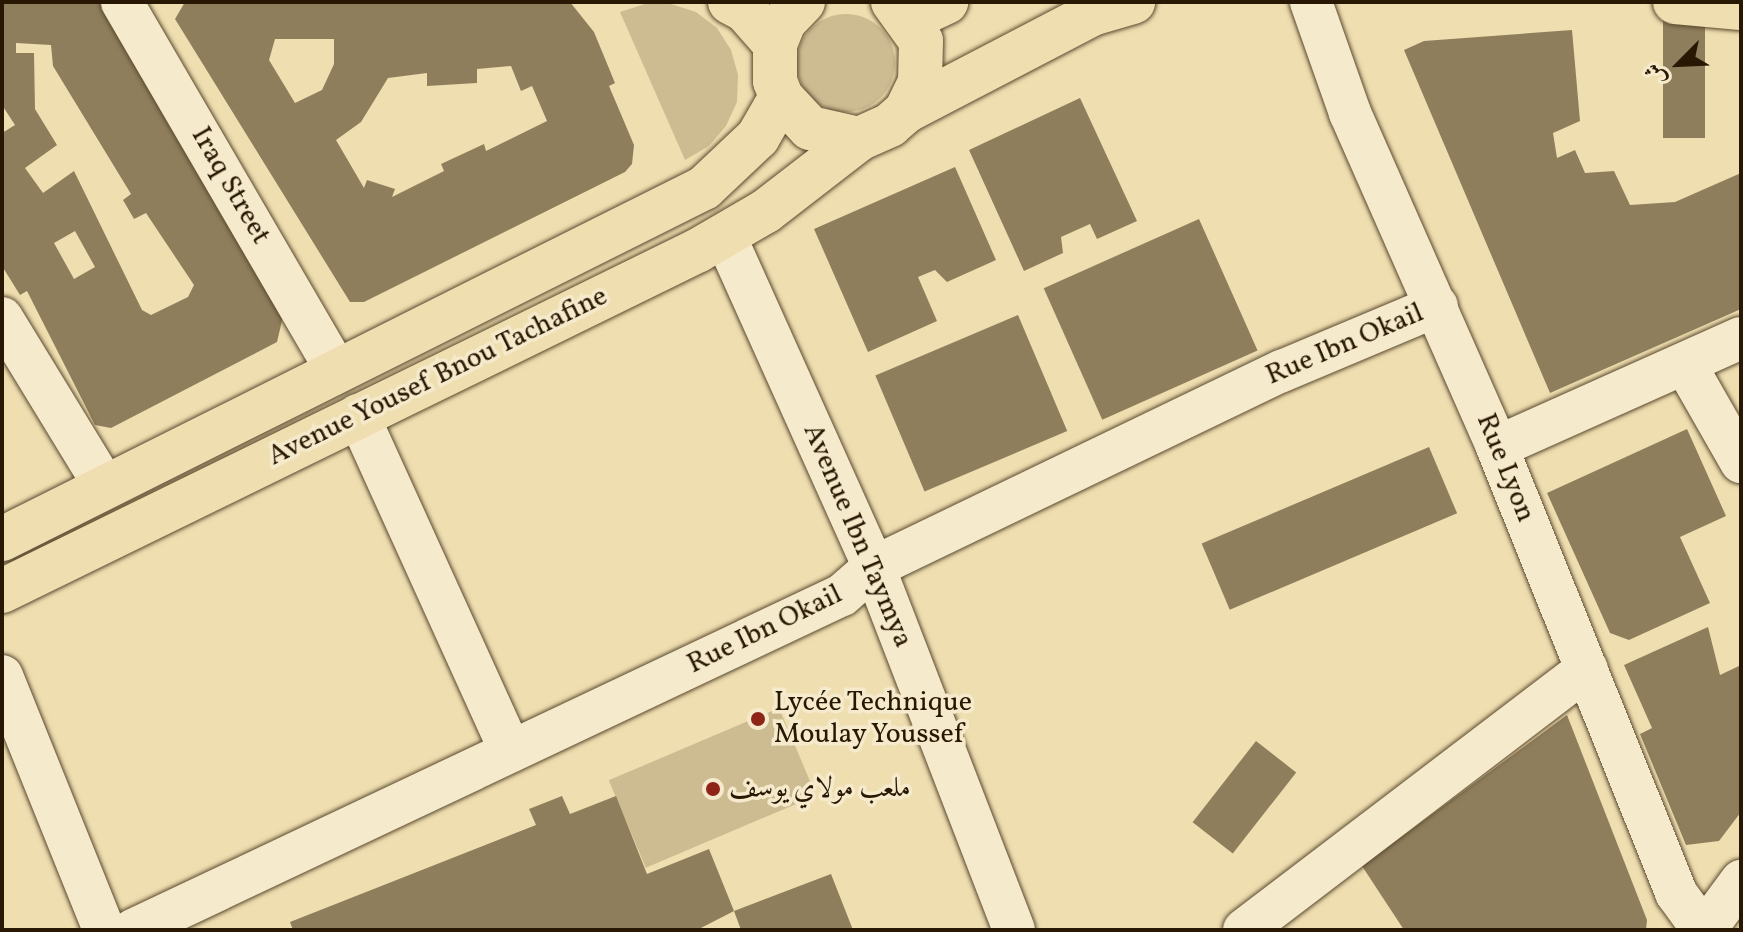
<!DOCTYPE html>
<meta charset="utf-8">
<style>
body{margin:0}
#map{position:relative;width:1743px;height:932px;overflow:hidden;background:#efdeb0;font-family:Vollkorn,Amiri,serif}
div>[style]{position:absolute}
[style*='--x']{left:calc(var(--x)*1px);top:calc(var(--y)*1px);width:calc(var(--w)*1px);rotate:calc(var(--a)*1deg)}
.green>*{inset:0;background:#cdbc92;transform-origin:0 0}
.round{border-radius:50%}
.building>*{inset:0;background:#8f7e5c;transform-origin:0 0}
.roads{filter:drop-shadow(0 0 2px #5a492e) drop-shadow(0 0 2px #5a492e)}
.minor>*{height:42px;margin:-21px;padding:0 21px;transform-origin:21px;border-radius:21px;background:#f5eacc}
.major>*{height:44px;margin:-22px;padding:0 22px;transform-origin:22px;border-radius:22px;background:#efdeb0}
.highway>*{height:44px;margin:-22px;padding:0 22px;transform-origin:22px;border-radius:22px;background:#efdeb0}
.dots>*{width:22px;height:22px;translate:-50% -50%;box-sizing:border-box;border:4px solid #f5eacc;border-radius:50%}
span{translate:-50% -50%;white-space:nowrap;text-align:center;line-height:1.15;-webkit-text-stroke:7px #f5eacc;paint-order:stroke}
.street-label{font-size:28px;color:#281702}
.poi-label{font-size:28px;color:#281702}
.left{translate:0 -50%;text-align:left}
.frame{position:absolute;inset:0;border:4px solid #281702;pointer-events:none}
.north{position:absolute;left:1639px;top:24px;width:80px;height:80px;-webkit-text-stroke:6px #f5eacc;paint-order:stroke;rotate:246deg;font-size:22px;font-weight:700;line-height:32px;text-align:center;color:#281702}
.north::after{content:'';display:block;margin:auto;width:28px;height:36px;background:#281702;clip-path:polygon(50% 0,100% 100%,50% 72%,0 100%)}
</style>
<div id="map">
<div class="green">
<div style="clip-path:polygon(645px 4px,671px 4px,696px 12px,717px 28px,731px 50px,738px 75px,737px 102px,726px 126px,709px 146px,685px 160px,620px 12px)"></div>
<div class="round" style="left:797px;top:14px;width:98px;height:98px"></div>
<div style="left:779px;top:708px;width:95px;height:185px;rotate:67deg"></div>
</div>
<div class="building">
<div style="clip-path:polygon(evenodd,2px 2px,101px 2px,285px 308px,277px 342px,111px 428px,95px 425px,27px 291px,20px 295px,2px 266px,2px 133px,15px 125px,2px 105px,2px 2px,16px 43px,51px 45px,53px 66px,131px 194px,123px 200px,134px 219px,146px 213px,194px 285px,188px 297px,151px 315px,142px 310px,74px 171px,43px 193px,25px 168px,57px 145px,35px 109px,34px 53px,16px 53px,16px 43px,2px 2px,75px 231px,95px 267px,74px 279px,54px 243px,75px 231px)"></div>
<div style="clip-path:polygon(evenodd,185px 2px,570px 2px,594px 32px,615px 83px,609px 86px,634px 145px,632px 164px,625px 172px,364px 302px,350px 302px,175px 19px,185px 2px,275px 39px,334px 39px,334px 64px,322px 90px,295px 103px,269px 60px,275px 39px,185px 2px,511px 66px,521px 91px,532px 86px,547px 121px,486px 151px,484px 144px,441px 164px,444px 171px,392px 197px,395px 189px,367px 180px,364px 188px,336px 140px,361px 122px,388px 78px,427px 73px,427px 86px,477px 83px,477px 69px,511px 66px)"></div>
<div style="left:1663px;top:20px;width:42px;height:118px"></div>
<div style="clip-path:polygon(1572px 30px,1580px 121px,1553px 133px,1557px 158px,1575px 150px,1585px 173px,1614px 171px,1630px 205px,1675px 202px,1741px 173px,1741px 309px,1550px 393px,1404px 50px,1424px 41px)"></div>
<div style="clip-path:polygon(1080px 98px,1137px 221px,1097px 239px,1090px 224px,1061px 237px,1063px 253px,1024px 271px,969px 150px)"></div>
<div style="clip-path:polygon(955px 167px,996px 260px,947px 282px,935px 270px,918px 277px,937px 321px,868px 352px,814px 229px)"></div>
<div style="left:1199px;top:219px;width:144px;height:170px;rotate:66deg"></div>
<div style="left:1018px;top:315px;width:126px;height:155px;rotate:67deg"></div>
<div style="clip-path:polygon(1687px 429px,1726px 516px,1680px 537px,1710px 603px,1629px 640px,1610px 633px,1547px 493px)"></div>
<div style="left:1429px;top:447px;width:72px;height:247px;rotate:67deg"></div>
<div style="clip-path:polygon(1708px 627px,1720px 675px,1741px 665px,1741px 812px,1719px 841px,1686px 845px,1640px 734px,1652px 728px,1624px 665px)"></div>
<div style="clip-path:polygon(1567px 715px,1647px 920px,1646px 930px,1404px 930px,1362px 866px)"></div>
<div style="left:1256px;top:741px;width:51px;height:103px;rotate:38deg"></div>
<div style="clip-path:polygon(562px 796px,570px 814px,616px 796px,647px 874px,709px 849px,734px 911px,831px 874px,853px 930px,741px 930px,734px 911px,697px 930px,293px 930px,290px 922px,536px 825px,529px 809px)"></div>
</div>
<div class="roads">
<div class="minor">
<div style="--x:122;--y:2;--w:427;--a:59.8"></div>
<div style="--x:1311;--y:2;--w:118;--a:70.6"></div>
<div style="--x:1350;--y:113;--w:365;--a:66.2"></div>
<div style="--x:1497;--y:447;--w:481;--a:68.1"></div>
<div style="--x:1676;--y:893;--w:46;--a:53.9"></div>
<div style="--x:725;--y:236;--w:363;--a:65.8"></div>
<div style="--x:874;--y:567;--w:389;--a:68.9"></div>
<div style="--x:2;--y:318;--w:198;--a:58.6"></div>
<div style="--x:1685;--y:364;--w:113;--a:60.3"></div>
<div style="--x:358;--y:415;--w:368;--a:65.6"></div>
<div style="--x:1497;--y:447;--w:267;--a:-24.1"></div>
<div style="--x:2;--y:676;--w:274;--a:68.1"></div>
<div style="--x:133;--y:930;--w:784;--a:-25.29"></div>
<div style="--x:842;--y:595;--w:43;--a:-41.2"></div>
<div style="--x:874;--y:567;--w:453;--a:-25.7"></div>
<div style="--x:1282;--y:371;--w:168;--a:-22.8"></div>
<div style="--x:1244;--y:930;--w:431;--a:-37.3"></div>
<div style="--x:1705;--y:930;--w:61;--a:-53.7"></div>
</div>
<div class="major">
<div style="--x:730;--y:2;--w:17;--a:28"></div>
<div style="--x:745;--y:10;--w:45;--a:48.6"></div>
<div style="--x:803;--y:2;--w:28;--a:134"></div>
<div style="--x:784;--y:22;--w:24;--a:112"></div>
<div style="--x:775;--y:44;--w:37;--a:90"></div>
<div style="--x:775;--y:81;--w:17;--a:69"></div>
<div style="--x:781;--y:97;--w:42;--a:46.9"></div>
<div style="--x:810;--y:128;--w:50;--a:12.7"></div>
<div style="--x:859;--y:139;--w:34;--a:-24"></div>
<div style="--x:890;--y:125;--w:21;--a:-41"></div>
<div style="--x:906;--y:111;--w:32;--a:-64"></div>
<div style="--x:920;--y:82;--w:41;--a:-88.6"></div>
<div style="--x:921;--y:41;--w:48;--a:-125.7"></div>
<div style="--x:2;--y:539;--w:785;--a:-26.57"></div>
<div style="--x:704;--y:188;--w:74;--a:-43.4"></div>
<div style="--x:758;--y:137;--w:46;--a:-60.1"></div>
<div style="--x:2;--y:591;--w:774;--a:-26.07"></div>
<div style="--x:697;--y:251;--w:80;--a:-30.1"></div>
<div style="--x:766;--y:211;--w:118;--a:-37.7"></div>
</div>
<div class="highway">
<div style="--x:1675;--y:2;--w:66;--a:5.2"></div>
<div style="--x:910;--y:19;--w:40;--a:-25"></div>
<div style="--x:906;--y:111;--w:210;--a:-27.5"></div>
<div style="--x:1092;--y:14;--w:43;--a:-16.3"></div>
</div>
</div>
<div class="dots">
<div style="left:758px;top:719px;background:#8f2418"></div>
<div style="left:713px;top:789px;background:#8f2418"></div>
</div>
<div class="street-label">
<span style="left:230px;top:186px;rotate:60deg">Iraq Street</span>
<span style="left:1345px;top:345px;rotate:-23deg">Rue Ibn Okail</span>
<span style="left:438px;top:377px;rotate:-26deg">Avenue Yousef Bnou Tachafine</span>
<span style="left:1505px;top:468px;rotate:68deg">Rue Lyon</span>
<span style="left:857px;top:536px;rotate:67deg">Avenue Ibn Taymya</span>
<span style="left:765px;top:630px;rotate:-26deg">Rue Ibn Okail</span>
</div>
<div class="poi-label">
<span class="left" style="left:774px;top:719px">Lycée Technique<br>Moulay Youssef</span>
<span class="left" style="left:729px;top:789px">ملعب مولاي يوسف</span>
</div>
<div class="frame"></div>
<div class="north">ش</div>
</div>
